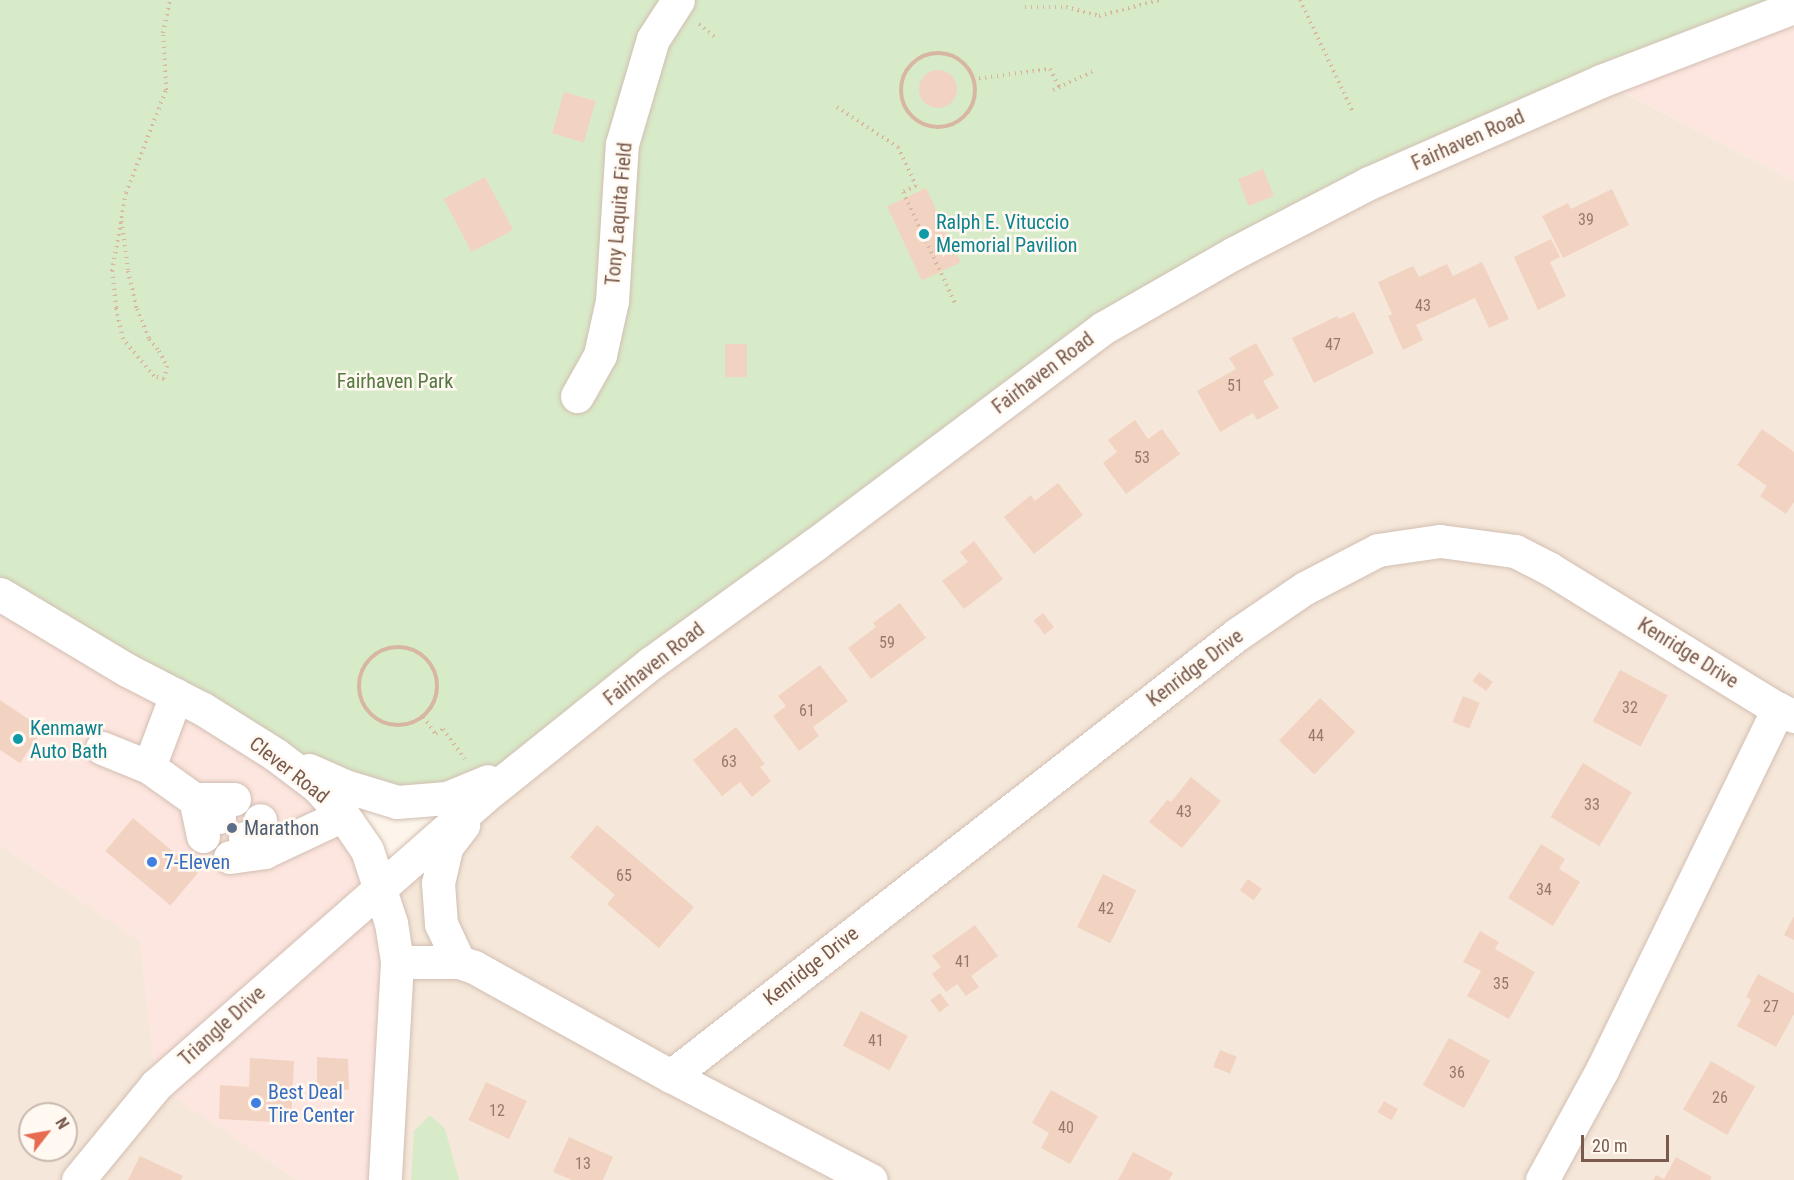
<!DOCTYPE html>
<style>
body{margin:0}
#map{position:relative;width:1794px;height:1180px;overflow:hidden;background:#fdf5eb;font-family:"Roboto Condensed",sans-serif}
div>[style]{position:absolute}
[style*='--x']{left:calc(var(--x)*1px);top:calc(var(--y)*1px);width:calc(var(--w)*1px);rotate:calc(var(--a)*1deg)}
.residential>*{inset:0;background:#f5e7d9}
.commercial>*{inset:0;background:#fde6df}
.green>*{inset:0;background:#d8ebc8}
.building>*{inset:0;background:#f2d3c2;transform-origin:0 0}
.round{border-radius:50%}
.path>*{height:4px;margin-top:-2px;transform-origin:0;background:repeating-linear-gradient(90deg,#d8b6a4 0 1.5px,transparent 0 6px)}
.path>.ring{margin:-2px;padding:0;box-sizing:content-box;background:none;border:4px solid #d8b6a4;border-radius:50%}
.roads{filter:drop-shadow(0 0 2px #d2beb2) drop-shadow(0 0 2px #d2beb2)}
.minor>*{height:33px;margin:-16.5px;padding:0 16.5px;transform-origin:16.5px;border-radius:16.5px;background:#fff}
.dots>*{width:16px;height:16px;translate:-50% -50%;box-sizing:border-box;border:3px solid #fff9f2;border-radius:50%}
span{translate:-50% -50%;white-space:nowrap;text-align:center;line-height:1.15;-webkit-text-stroke:5px #fff9f2;paint-order:stroke}
.number-label{font-size:16px;color:#97786a}
.number-label span{-webkit-text-stroke-width:0}
.street-label{font-size:20px;color:#795a4d}
.culture-label{font-size:20px;color:#0d838f}
.left{translate:0 -50%;text-align:left}
.park-label{font-size:20px;color:#547941}
.service-label{font-size:20px;color:#4e5e75}
.shop-label{font-size:20px;color:#366cbe}
.north{position:absolute;left:18px;top:1102px;width:60px;height:60px;box-sizing:border-box;background:#fff9f2;border:2px solid #c9b9b0;border-radius:50%;rotate:59deg;font-size:16px;font-weight:700;line-height:24px;text-align:center;color:#795a4d}
.north::after{content:'';display:block;margin:auto;width:21px;height:27px;background:#e66b51;clip-path:polygon(50% 0,100% 100%,50% 72%,0 100%)}
.scale{position:absolute;left:1581px;top:1135px;width:88px;height:27px;box-sizing:border-box;border:3px solid #795a4d;border-top:0;padding-left:8px;font-size:18px;line-height:21px;white-space:nowrap;color:#795a4d;-webkit-text-stroke:4px #fff9f2;paint-order:stroke}
</style>
<div id="map">
<div class="residential">
<div style="clip-path:polygon(1601px 81px,1794px 181px,1794px 1180px,385px 1180px,381px 887px,1103px 328px)"></div>
<div style="clip-path:polygon(evenodd,0 845px,140px 941px,157px 1085px,297px 1180px,0 1180px,0 845px,30px 1114px,66px 1114px,66px 1150px,30px 1150px,30px 1114px)"></div>
</div>
<div class="commercial">
<div style="clip-path:polygon(1794px 7px,1794px 181px,1602px 81px)"></div>
<div style="clip-path:polygon(0 594px,276px 755px,381px 887px,385px 1180px,297px 1180px,156px 1085px,140px 941px,0 845px)"></div>
</div>
<div class="green">
<div style="clip-path:polygon(0 0,1794px 0,1234px 253px,629px 681px,447px 798px,345px 786px,0 594px)"></div>
<div style="clip-path:polygon(430px 1115px,445px 1129px,459px 1180px,411px 1180px,414px 1131px)"></div>
</div>
<div class="building">
<div class="round" style="left:919px;top:70px;width:38px;height:38px"></div>
<div style="left:564px;top:92px;width:33px;height:43px;rotate:16deg"></div>
<div style="left:1263px;top:169px;width:29px;height:27px;rotate:68deg"></div>
<div style="left:485px;top:177px;width:60px;height:47px;rotate:62deg"></div>
<div style="left:926px;top:188px;width:82px;height:43px;rotate:65deg"></div>
<div style="clip-path:polygon(1612px 189px,1629px 225px,1563px 258px,1542px 216px,1568px 203px,1571px 209px)"></div>
<div style="clip-path:polygon(1551px 239px,1560px 257px,1550px 262px,1566px 296px,1538px 310px,1514px 257px)"></div>
<div style="clip-path:polygon(1482px 262px,1509px 319px,1489px 328px,1475px 298px,1416px 325px,1423px 340px,1403px 350px,1388px 316px,1392px 314px,1378px 282px,1413px 266px,1419px 277px,1447px 264px,1453px 276px)"></div>
<div style="clip-path:polygon(1354px 312px,1374px 353px,1314px 383px,1292px 338px,1337px 316px,1339px 319px)"></div>
<div style="clip-path:polygon(1256px 343px,1274px 375px,1263px 381px,1279px 408px,1257px 420px,1253px 413px,1220px 432px,1197px 391px,1236px 369px,1229px 358px)"></div>
<div style="left:747px;top:344px;width:33px;height:22px;rotate:90deg"></div>
<div style="clip-path:polygon(1135px 420px,1148px 439px,1162px 429px,1180px 454px,1126px 494px,1103px 463px,1117px 452px,1108px 440px)"></div>
<div style="clip-path:polygon(1762px 429px,1794px 452px,1794px 502px,1786px 514px,1760px 496px,1767px 486px,1737px 465px)"></div>
<div style="clip-path:polygon(1058px 483px,1083px 515px,1034px 554px,1004px 517px,1031px 495px,1035px 501px)"></div>
<div style="clip-path:polygon(974px 541px,1003px 579px,964px 609px,942px 581px,968px 562px,960px 552px)"></div>
<div style="clip-path:polygon(900px 603px,926px 638px,871px 679px,848px 648px,876px 627px,873px 623px)"></div>
<div style="left:1043px;top:613px;width:18px;height:12px;rotate:52deg"></div>
<div style="clip-path:polygon(820px 665px,848px 701px,813px 727px,819px 736px,799px 751px,773px 716px,786px 706px,778px 696px)"></div>
<div style="left:1620px;top:670px;width:54px;height:58px;rotate:28deg"></div>
<div style="left:1479px;top:672px;width:17px;height:11px;rotate:36deg"></div>
<div style="left:1463px;top:696px;width:18px;height:28px;rotate:22deg"></div>
<div style="left:1320px;top:698px;width:49px;height:59px;rotate:44deg"></div>
<div style="clip-path:polygon(0 700px,43px 729px,20px 763px,0 750px)"></div>
<div style="clip-path:polygon(736px 727px,765px 764px,760px 767px,771px 781px,752px 797px,740px 782px,722px 796px,693px 760px)"></div>
<div style="left:1583px;top:763px;width:57px;height:63px;rotate:31deg"></div>
<div style="clip-path:polygon(1191px 777px,1221px 801px,1182px 848px,1149px 822px,1167px 800px,1171px 802px)"></div>
<div style="left:133px;top:818px;width:85px;height:43px;rotate:40deg"></div>
<div style="clip-path:polygon(597px 825px,694px 907px,659px 948px,607px 904px,615px 895px,570px 857px)"></div>
<div style="clip-path:polygon(1541px 844px,1565px 859px,1559px 869px,1580px 882px,1553px 926px,1508px 898px)"></div>
<div style="left:1103px;top:874px;width:37px;height:59px;rotate:26deg"></div>
<div style="left:1248px;top:879px;width:17px;height:14px;rotate:36deg"></div>
<div style="clip-path:polygon(1794px 916px,1794px 940px,1784px 935px)"></div>
<div style="clip-path:polygon(975px 925px,998px 956px,971px 976px,979px 987px,966px 996px,957px 984px,946px 992px,932px 974px,941px 967px,932px 956px)"></div>
<div style="clip-path:polygon(1480px 931px,1499px 942px,1495px 949px,1535px 972px,1509px 1019px,1467px 996px,1481px 971px,1463px 962px)"></div>
<div style="clip-path:polygon(1758px 974px,1794px 993px,1794px 1014px,1776px 1047px,1737px 1026px,1751px 1000px,1746px 997px)"></div>
<div style="left:940px;top:993px;width:15px;height:12px;rotate:53deg"></div>
<div style="left:861px;top:1011px;width:53px;height:39px;rotate:28deg"></div>
<div style="left:1449px;top:1038px;width:47px;height:54px;rotate:29deg"></div>
<div style="left:1220px;top:1050px;width:18px;height:18px;rotate:22deg"></div>
<div style="clip-path:polygon(317px 1057px,348px 1059px,349px 1090px,317px 1087px)"></div>
<div style="clip-path:polygon(250px 1058px,294px 1061px,291px 1123px,219px 1119px,220px 1085px,249px 1087px)"></div>
<div style="left:1711px;top:1061px;width:51px;height:56px;rotate:30deg"></div>
<div style="left:486px;top:1082px;width:45px;height:42px;rotate:25deg"></div>
<div style="clip-path:polygon(1051px 1090px,1098px 1116px,1070px 1164px,1041px 1148px,1049px 1133px,1032px 1123px)"></div>
<div style="left:1384px;top:1101px;width:16px;height:13px;rotate:30deg"></div>
<div style="clip-path:polygon(569px 1137px,613px 1157px,603px 1180px,572px 1180px,553px 1172px)"></div>
<div style="clip-path:polygon(1133px 1152px,1173px 1173px,1169px 1180px,1118px 1180px)"></div>
<div style="clip-path:polygon(140px 1156px,183px 1176px,181px 1180px,128px 1180px)"></div>
<div style="clip-path:polygon(1676px 1157px,1712px 1177px,1710px 1180px,1653px 1180px,1656px 1175px,1664px 1179px)"></div>
</div>
<div class="path">
<div style="--x:1300;--y:0;--w:126;--a:64.7"></div>
<div style="--x:1025;--y:7;--w:41;--a:0"></div>
<div style="--x:1066;--y:7;--w:34;--a:15"></div>
<div style="--x:1099;--y:16;--w:62;--a:-14.9"></div>
<div style="--x:699;--y:24;--w:21;--a:39"></div>
<div class="ring" style="left:901px;top:53px;width:70px;height:70px"></div>
<div style="--x:973;--y:79;--w:78;--a:-7.4"></div>
<div style="--x:1050;--y:69;--w:20;--a:63"></div>
<div style="--x:1053;--y:90;--w:47;--a:-24.9"></div>
<div style="--x:837;--y:107;--w:73;--a:33.3"></div>
<div style="--x:898;--y:147;--w:43;--a:65.2"></div>
<div style="--x:916;--y:186;--w:14;--a:155"></div>
<div style="--x:903;--y:192;--w:123;--a:64.9"></div>
<div style="--x:122;--y:221;--w:50;--a:83.2"></div>
<div style="--x:128;--y:271;--w:39;--a:77"></div>
<div style="--x:137;--y:309;--w:32;--a:68"></div>
<div style="--x:149;--y:339;--w:16;--a:50"></div>
<div style="--x:159;--y:351;--w:17;--a:62"></div>
<div style="--x:167;--y:366;--w:13;--a:103"></div>
<div style="--x:164;--y:379;--w:10;--a:-163"></div>
<div style="--x:154;--y:376;--w:48;--a:-130"></div>
<div style="--x:123;--y:339;--w:32;--a:-103"></div>
<div style="--x:116;--y:308;--w:37;--a:-96"></div>
<div style="--x:112;--y:271;--w:79;--a:-79.8"></div>
<div style="--x:126;--y:193;--w:110;--a:-68.8"></div>
<div style="--x:166;--y:90;--w:57;--a:-93"></div>
<div style="--x:163;--y:33;--w:34;--a:-78"></div>
<div class="ring" style="left:359px;top:647px;width:74px;height:74px"></div>
<div style="--x:423;--y:717;--w:21;--a:53"></div>
<div style="--x:436;--y:734;--w:9;--a:-36"></div>
<div style="--x:443;--y:729;--w:37;--a:54"></div>
</div>
<div class="roads">
<div class="minor">
<div style="--x:577;--y:396;--w:47;--a:-60.7"></div>
<div style="--x:600;--y:355;--w:55;--a:-77.5"></div>
<div style="--x:612;--y:301;--w:157;--a:-86.4"></div>
<div style="--x:622;--y:144;--w:109;--a:-73.6"></div>
<div style="--x:653;--y:39;--w:46;--a:-57.3"></div>
<div style="--x:0;--y:594;--w:148;--a:30.9"></div>
<div style="--x:127;--y:670;--w:85;--a:27.2"></div>
<div style="--x:203;--y:709;--w:86;--a:32.2"></div>
<div style="--x:276;--y:755;--w:51;--a:37.1"></div>
<div style="--x:317;--y:786;--w:39;--a:48"></div>
<div style="--x:343;--y:815;--w:42;--a:55.6"></div>
<div style="--x:367;--y:850;--w:77;--a:71.8"></div>
<div style="--x:391;--y:923;--w:39;--a:81"></div>
<div style="--x:397;--y:962;--w:218;--a:93.2"></div>
<div style="--x:102;--y:748;--w:51;--a:22"></div>
<div style="--x:149;--y:767;--w:77;--a:-69.4"></div>
<div style="--x:149;--y:767;--w:86;--a:35.5"></div>
<div style="--x:309;--y:770;--w:39;--a:24"></div>
<div style="--x:345;--y:786;--w:54;--a:17.1"></div>
<div style="--x:397;--y:802;--w:50;--a:-4.6"></div>
<div style="--x:447;--y:798;--w:44;--a:-22.5"></div>
<div style="--x:203;--y:836;--w:38;--a:-102"></div>
<div style="--x:195;--y:799;--w:39;--a:0"></div>
<div style="--x:245;--y:838;--w:24;--a:36"></div>
<div style="--x:264;--y:852;--w:87;--a:-25.1"></div>
<div style="--x:230;--y:857;--w:34;--a:-8"></div>
<div style="--x:264;--y:852;--w:32;--a:-97"></div>
<div style="--x:397;--y:962;--w:62;--a:0"></div>
<div style="--x:459;--y:962;--w:16;--a:18"></div>
<div style="--x:474;--y:967;--w:225;--a:29"></div>
<div style="--x:671;--y:1076;--w:225;--a:27.5"></div>
<div style="--x:459;--y:962;--w:42;--a:-115.3"></div>
<div style="--x:441;--y:924;--w:41;--a:-94.2"></div>
<div style="--x:438;--y:883;--w:37;--a:-77"></div>
<div style="--x:446;--y:847;--w:28;--a:-52"></div>
<div style="--x:671;--y:1076;--w:717;--a:-37.97"></div>
<div style="--x:1236;--y:635;--w:83;--a:-34.3"></div>
<div style="--x:1305;--y:588;--w:82;--a:-27.5"></div>
<div style="--x:1378;--y:550;--w:63;--a:-8.3"></div>
<div style="--x:1440;--y:541;--w:76;--a:7.6"></div>
<div style="--x:1515;--y:551;--w:39;--a:27"></div>
<div style="--x:1550;--y:569;--w:268;--a:31.6"></div>
<div style="--x:1778;--y:709;--w:17;--a:24"></div>
<div style="--x:78;--y:1180;--w:123;--a:-50.6"></div>
<div style="--x:156;--y:1085;--w:433;--a:-41.3"></div>
<div style="--x:481;--y:799;--w:218;--a:-38.7"></div>
<div style="--x:651;--y:663;--w:201;--a:-35.9"></div>
<div style="--x:814;--y:545;--w:361;--a:-36.9"></div>
<div style="--x:1103;--y:328;--w:151;--a:-29.8"></div>
<div style="--x:1234;--y:253;--w:152;--a:-27.4"></div>
<div style="--x:1369;--y:183;--w:253;--a:-23.7"></div>
<div style="--x:1601;--y:81;--w:207;--a:-21"></div>
<div style="--x:1542;--y:1180;--w:125;--a:-61.4"></div>
<div style="--x:1602;--y:1070;--w:402;--a:-64"></div>
</div>
</div>
<div class="dots">
<div style="left:924px;top:234px;background:#0f9aa8"></div>
<div style="left:18px;top:739px;background:#0f9aa8"></div>
<div style="left:232px;top:828px;background:#5c6f8a"></div>
<div style="left:152px;top:862px;background:#3f7fe0"></div>
<div style="left:256px;top:1103px;background:#3f7fe0"></div>
</div>
<div class="number-label">
<span style="left:1586px;top:220px">39</span>
<span style="left:1423px;top:306px">43</span>
<span style="left:1333px;top:345px">47</span>
<span style="left:1235px;top:386px">51</span>
<span style="left:1142px;top:458px">53</span>
<span style="left:887px;top:643px">59</span>
<span style="left:1630px;top:708px">32</span>
<span style="left:807px;top:711px">61</span>
<span style="left:1316px;top:736px">44</span>
<span style="left:729px;top:762px">63</span>
<span style="left:1592px;top:805px">33</span>
<span style="left:1184px;top:812px">43</span>
<span style="left:624px;top:876px">65</span>
<span style="left:1544px;top:890px">34</span>
<span style="left:1106px;top:909px">42</span>
<span style="left:963px;top:962px">41</span>
<span style="left:1501px;top:984px">35</span>
<span style="left:1771px;top:1007px">27</span>
<span style="left:876px;top:1041px">41</span>
<span style="left:1457px;top:1073px">36</span>
<span style="left:1720px;top:1098px">26</span>
<span style="left:497px;top:1111px">12</span>
<span style="left:1066px;top:1128px">40</span>
<span style="left:583px;top:1164px">13</span>
</div>
<div class="street-label">
<span style="left:1468px;top:140px;rotate:-24deg">Fairhaven Road</span>
<span style="left:619px;top:214px;rotate:-85deg">Tony Laquita Field</span>
<span style="left:1043px;top:373px;rotate:-37deg">Fairhaven Road</span>
<span style="left:1688px;top:653px;rotate:32deg">Kenridge Drive</span>
<span style="left:654px;top:664px;rotate:-38deg">Fairhaven Road</span>
<span style="left:1195px;top:668px;rotate:-37deg">Kenridge Drive</span>
<span style="left:289px;top:770px;rotate:38deg">Clever Road</span>
<span style="left:811px;top:966px;rotate:-38deg">Kenridge Drive</span>
<span style="left:222px;top:1026px;rotate:-42deg">Triangle Drive</span>
</div>
<div class="culture-label">
<span class="left" style="left:936px;top:234px">Ralph E. Vituccio<br>Memorial Pavilion</span>
<span class="left" style="left:30px;top:740px">Kenmawr<br>Auto Bath</span>
</div>
<div class="park-label">
<span style="left:395px;top:381px">Fairhaven Park</span>
</div>
<div class="service-label">
<span class="left" style="left:244px;top:828px">Marathon</span>
</div>
<div class="shop-label">
<span class="left" style="left:164px;top:862px">7-Eleven</span>
<span class="left" style="left:268px;top:1104px">Best Deal<br>Tire Center</span>
</div>
<div class="north">N</div>
<div class="scale">20 m</div>
</div>
